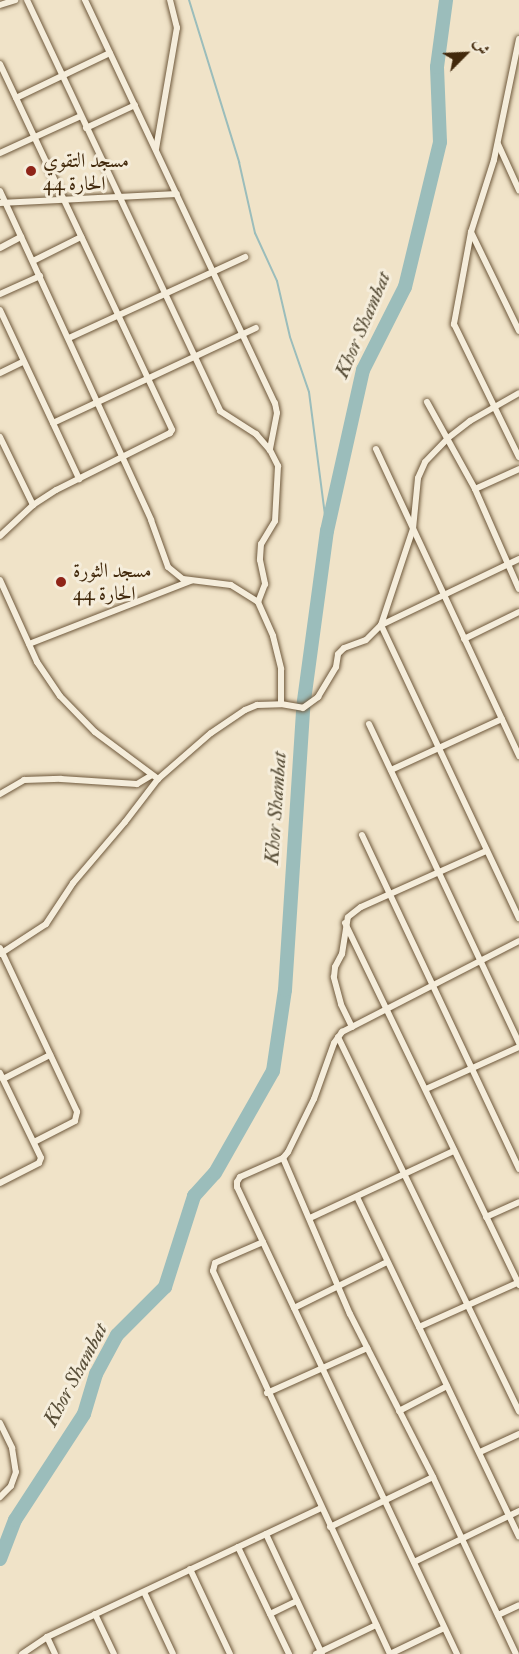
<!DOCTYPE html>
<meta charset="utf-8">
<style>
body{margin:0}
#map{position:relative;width:519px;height:1654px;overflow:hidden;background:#f0e3c8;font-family:"IM FELL Double Pica",Amiri,serif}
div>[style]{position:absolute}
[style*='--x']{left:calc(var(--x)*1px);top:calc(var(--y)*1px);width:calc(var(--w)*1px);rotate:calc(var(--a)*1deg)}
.stream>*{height:2px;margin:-1px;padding:0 1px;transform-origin:1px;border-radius:1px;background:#9bbdbb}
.river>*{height:14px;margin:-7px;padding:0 7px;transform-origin:7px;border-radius:7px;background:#9bbdbb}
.roads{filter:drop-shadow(0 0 2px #6e583b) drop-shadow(0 0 2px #6e583b)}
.street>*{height:6px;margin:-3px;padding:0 3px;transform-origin:3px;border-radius:3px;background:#f5eddb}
.dots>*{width:16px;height:16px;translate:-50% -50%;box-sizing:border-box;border:3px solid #f5eddb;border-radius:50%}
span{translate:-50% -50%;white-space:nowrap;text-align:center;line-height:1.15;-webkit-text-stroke:6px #f5eddb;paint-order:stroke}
.poi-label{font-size:20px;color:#42290c}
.left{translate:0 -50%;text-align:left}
.water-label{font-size:21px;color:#584e38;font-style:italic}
.north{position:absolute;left:435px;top:24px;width:60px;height:60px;-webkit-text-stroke:4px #f5eddb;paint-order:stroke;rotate:66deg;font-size:16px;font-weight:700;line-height:24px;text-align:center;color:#42290c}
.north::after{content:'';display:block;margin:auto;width:21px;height:27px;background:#42290c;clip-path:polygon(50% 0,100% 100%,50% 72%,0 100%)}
</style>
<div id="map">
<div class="stream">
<div style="--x:189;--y:0;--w:170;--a:72.8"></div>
<div style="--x:239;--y:162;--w:73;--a:77.3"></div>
<div style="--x:255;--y:233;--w:53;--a:65.4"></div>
<div style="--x:277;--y:281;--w:57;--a:76.9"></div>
<div style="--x:290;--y:337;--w:58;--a:70.9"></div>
<div style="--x:309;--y:392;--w:140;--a:82.6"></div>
</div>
<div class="river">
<div style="--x:0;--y:1559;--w:42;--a:-69"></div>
<div style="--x:15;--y:1520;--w:126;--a:-56.9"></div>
<div style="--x:84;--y:1414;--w:42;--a:-73.3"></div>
<div style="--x:96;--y:1374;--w:44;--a:-61.7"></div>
<div style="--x:117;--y:1335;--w:68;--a:-45"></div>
<div style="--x:165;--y:1287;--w:96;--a:-72.3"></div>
<div style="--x:194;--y:1196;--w:31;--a:-48"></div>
<div style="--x:215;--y:1173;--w:117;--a:-60.4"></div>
<div style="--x:273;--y:1071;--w:82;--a:-81.6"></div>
<div style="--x:285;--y:990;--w:283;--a:-86.3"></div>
<div style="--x:303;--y:708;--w:179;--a:-82.3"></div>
<div style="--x:327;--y:531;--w:165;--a:-77.4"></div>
<div style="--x:363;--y:370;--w:93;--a:-63.2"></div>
<div style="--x:405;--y:287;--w:149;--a:-76.4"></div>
<div style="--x:440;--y:142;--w:75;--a:-92.3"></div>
<div style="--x:437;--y:67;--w:68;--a:-82.3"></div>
</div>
<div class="roads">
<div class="street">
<div style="--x:27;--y:0;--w:454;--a:64.8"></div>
<div style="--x:220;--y:411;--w:43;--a:32.6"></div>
<div style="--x:256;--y:434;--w:21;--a:49"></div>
<div style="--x:270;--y:450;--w:18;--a:63"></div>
<div style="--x:278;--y:466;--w:55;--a:93.1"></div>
<div style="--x:275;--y:521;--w:27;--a:121"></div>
<div style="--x:261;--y:544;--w:16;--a:94"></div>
<div style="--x:260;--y:560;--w:25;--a:78"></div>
<div style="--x:265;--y:584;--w:19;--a:111"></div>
<div style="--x:85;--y:0;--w:446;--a:64.8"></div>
<div style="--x:275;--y:403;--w:10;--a:79"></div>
<div style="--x:277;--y:413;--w:38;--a:101"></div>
<div style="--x:0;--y:5;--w:16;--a:-18"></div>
<div style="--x:519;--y:39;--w:124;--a:101.7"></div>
<div style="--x:494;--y:160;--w:76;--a:107.7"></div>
<div style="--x:471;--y:232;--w:94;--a:100.5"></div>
<div style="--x:454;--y:324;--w:148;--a:64"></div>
<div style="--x:0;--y:64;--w:404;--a:64.8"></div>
<div style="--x:172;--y:430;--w:4;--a:124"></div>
<div style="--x:170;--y:433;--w:127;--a:153.4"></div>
<div style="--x:56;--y:490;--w:27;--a:147"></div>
<div style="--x:33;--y:505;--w:45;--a:136.8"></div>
<div style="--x:16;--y:98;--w:104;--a:-25.6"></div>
<div style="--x:86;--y:128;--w:54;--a:-25.1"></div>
<div style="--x:498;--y:144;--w:51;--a:65.5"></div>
<div style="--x:156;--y:149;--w:123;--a:-80.2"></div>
<div style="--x:177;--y:28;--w:29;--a:-104"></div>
<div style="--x:0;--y:153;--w:89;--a:-24.6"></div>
<div style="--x:0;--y:191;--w:362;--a:65.3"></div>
<div style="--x:151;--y:520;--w:50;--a:70.1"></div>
<div style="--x:168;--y:567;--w:19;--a:39"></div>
<div style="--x:183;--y:579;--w:48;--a:7.1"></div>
<div style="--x:231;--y:585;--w:32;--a:32"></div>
<div style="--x:258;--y:602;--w:37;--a:66"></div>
<div style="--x:273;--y:636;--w:34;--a:76"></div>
<div style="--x:281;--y:669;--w:35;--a:90"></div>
<div style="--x:0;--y:203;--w:177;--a:-2.9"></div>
<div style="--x:471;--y:232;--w:110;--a:64.1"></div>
<div style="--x:0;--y:248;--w:24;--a:-28"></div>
<div style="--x:33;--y:261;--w:54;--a:-26.6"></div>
<div style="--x:0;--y:294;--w:44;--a:-24.2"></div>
<div style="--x:0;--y:310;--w:187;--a:64.9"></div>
<div style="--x:69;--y:338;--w:194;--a:-24.7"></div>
<div style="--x:0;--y:373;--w:25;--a:-26"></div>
<div style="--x:427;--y:402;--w:99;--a:61.1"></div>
<div style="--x:475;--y:489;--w:109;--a:66.3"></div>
<div style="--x:53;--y:423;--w:224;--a:-25.1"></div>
<div style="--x:0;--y:437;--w:76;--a:64.1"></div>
<div style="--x:376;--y:449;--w:339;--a:65"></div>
<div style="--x:475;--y:489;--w:48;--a:-24.4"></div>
<div style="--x:519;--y:559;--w:153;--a:154.4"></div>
<div style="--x:381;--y:625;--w:324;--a:64.8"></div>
<div style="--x:0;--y:580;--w:90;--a:65.7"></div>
<div style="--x:37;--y:662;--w:41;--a:55.9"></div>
<div style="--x:60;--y:696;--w:50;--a:45.8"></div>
<div style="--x:95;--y:732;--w:79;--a:36.7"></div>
<div style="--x:464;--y:639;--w:61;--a:-26.1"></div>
<div style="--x:29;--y:644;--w:174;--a:-21.3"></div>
<div style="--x:369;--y:724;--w:353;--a:64.8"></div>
<div style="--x:391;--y:770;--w:122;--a:-24.7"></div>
<div style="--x:0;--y:794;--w:28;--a:-30"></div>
<div style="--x:24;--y:780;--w:37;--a:-2"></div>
<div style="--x:61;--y:779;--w:76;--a:3.8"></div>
<div style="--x:137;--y:784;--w:17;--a:-31"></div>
<div style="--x:362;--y:835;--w:369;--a:64.8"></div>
<div style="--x:345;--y:923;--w:402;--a:64.3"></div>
<div style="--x:0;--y:948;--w:181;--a:64.8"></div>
<div style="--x:77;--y:1112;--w:9;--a:103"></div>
<div style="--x:75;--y:1121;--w:46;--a:152.9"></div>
<div style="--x:0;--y:954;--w:55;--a:-33.1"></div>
<div style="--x:46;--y:924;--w:49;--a:-56.6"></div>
<div style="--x:73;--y:883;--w:80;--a:-49.6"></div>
<div style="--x:125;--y:822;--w:54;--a:-52.5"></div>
<div style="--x:158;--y:779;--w:70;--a:-41"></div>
<div style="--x:211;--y:733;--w:41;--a:-34.1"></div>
<div style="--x:245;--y:710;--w:13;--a:-23"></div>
<div style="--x:257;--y:705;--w:24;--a:-2"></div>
<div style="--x:281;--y:704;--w:22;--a:10"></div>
<div style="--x:303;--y:708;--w:19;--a:-36"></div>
<div style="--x:318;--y:697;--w:35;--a:-59"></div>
<div style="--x:336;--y:667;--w:13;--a:-81"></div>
<div style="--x:338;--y:654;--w:8;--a:-45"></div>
<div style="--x:344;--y:648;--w:23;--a:-20"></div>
<div style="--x:366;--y:640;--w:21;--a:-45"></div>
<div style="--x:381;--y:625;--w:101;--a:-71.6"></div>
<div style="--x:413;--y:529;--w:51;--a:-84.4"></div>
<div style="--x:418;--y:478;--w:17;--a:-66"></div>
<div style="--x:425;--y:462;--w:33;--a:-46"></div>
<div style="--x:448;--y:438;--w:28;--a:-38"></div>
<div style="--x:470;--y:421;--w:56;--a:-29.7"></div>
<div style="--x:352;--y:1027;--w:25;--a:-116"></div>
<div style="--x:341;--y:1004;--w:28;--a:-105"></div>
<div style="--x:334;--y:977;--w:10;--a:-84"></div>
<div style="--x:335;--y:967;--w:15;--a:-62"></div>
<div style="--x:342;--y:954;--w:37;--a:-81"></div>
<div style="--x:348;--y:917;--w:16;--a:-38"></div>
<div style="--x:361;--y:907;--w:137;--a:-24.1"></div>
<div style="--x:338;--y:1037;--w:416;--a:64.2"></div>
<div style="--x:0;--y:1073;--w:94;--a:64.2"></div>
<div style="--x:41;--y:1158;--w:5;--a:112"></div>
<div style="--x:39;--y:1163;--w:44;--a:152.9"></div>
<div style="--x:3;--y:1079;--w:53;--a:-27.1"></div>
<div style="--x:426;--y:1089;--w:102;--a:-24.3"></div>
<div style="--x:283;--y:1158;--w:170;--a:66.8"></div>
<div style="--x:350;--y:1314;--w:183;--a:63"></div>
<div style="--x:433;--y:1477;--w:195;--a:64.9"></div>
<div style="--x:357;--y:1197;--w:376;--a:64.5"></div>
<div style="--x:486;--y:1217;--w:36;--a:-24"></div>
<div style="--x:310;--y:1218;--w:159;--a:-25"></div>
<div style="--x:263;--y:1242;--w:52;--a:156.4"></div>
<div style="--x:215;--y:1263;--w:8;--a:104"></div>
<div style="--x:213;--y:1271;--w:422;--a:65.2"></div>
<div style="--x:294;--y:1308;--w:104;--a:-26.3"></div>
<div style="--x:419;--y:1327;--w:110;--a:-24.2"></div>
<div style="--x:267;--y:1393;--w:110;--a:-24.2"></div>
<div style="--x:399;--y:1411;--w:54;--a:-27.5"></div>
<div style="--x:0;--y:1423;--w:28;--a:64"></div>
<div style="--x:12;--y:1448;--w:24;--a:81"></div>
<div style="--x:16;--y:1472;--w:15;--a:110"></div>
<div style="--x:11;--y:1486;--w:16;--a:135"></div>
<div style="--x:480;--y:1452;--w:43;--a:-24.8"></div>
<div style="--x:330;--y:1527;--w:114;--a:-25.9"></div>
<div style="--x:266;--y:1534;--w:132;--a:65"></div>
<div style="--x:238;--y:1547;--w:119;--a:64.5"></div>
<div style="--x:414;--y:1562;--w:117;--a:-25.9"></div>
<div style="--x:190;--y:1569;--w:94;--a:64.8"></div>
<div style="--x:144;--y:1592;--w:68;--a:64.9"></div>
<div style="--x:95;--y:1614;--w:44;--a:64.6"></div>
<div style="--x:270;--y:1614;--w:30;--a:-26"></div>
<div style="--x:498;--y:1615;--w:23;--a:-25"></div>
<div style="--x:22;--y:1654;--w:30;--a:-34"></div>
<div style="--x:55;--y:1654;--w:19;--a:-115"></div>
<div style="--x:47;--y:1637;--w:303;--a:-25.2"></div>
<div style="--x:316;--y:1654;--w:67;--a:-25.8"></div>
<div style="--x:390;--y:1654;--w:60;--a:-25.7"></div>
<div style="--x:457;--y:1654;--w:516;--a:-115.22"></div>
<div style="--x:237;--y:1187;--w:5;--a:-90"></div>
<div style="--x:237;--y:1182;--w:6;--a:-59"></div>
<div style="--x:240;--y:1177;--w:47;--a:-23.8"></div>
<div style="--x:283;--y:1158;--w:8;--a:-50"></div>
<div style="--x:288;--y:1152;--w:59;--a:-63.9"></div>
<div style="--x:314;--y:1099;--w:59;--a:-70.3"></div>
<div style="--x:334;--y:1043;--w:14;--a:-54"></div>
<div style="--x:342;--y:1032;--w:199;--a:-27.2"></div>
</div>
</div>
<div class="dots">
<div style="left:31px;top:171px;background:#8f2418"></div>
<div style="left:61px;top:582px;background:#8f2418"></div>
</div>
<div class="poi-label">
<span class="left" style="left:43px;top:172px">مسجد التقوي<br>الحارة 44</span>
<span class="left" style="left:73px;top:582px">مسجد الثورة<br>الحارة 44</span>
</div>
<div class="water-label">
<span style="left:363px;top:325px;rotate:-67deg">Khor Shambat</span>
<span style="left:276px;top:808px;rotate:-86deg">Khor Shambat</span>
<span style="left:76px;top:1375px;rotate:-62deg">Khor Shambat</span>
</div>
<div class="north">ش</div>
</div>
